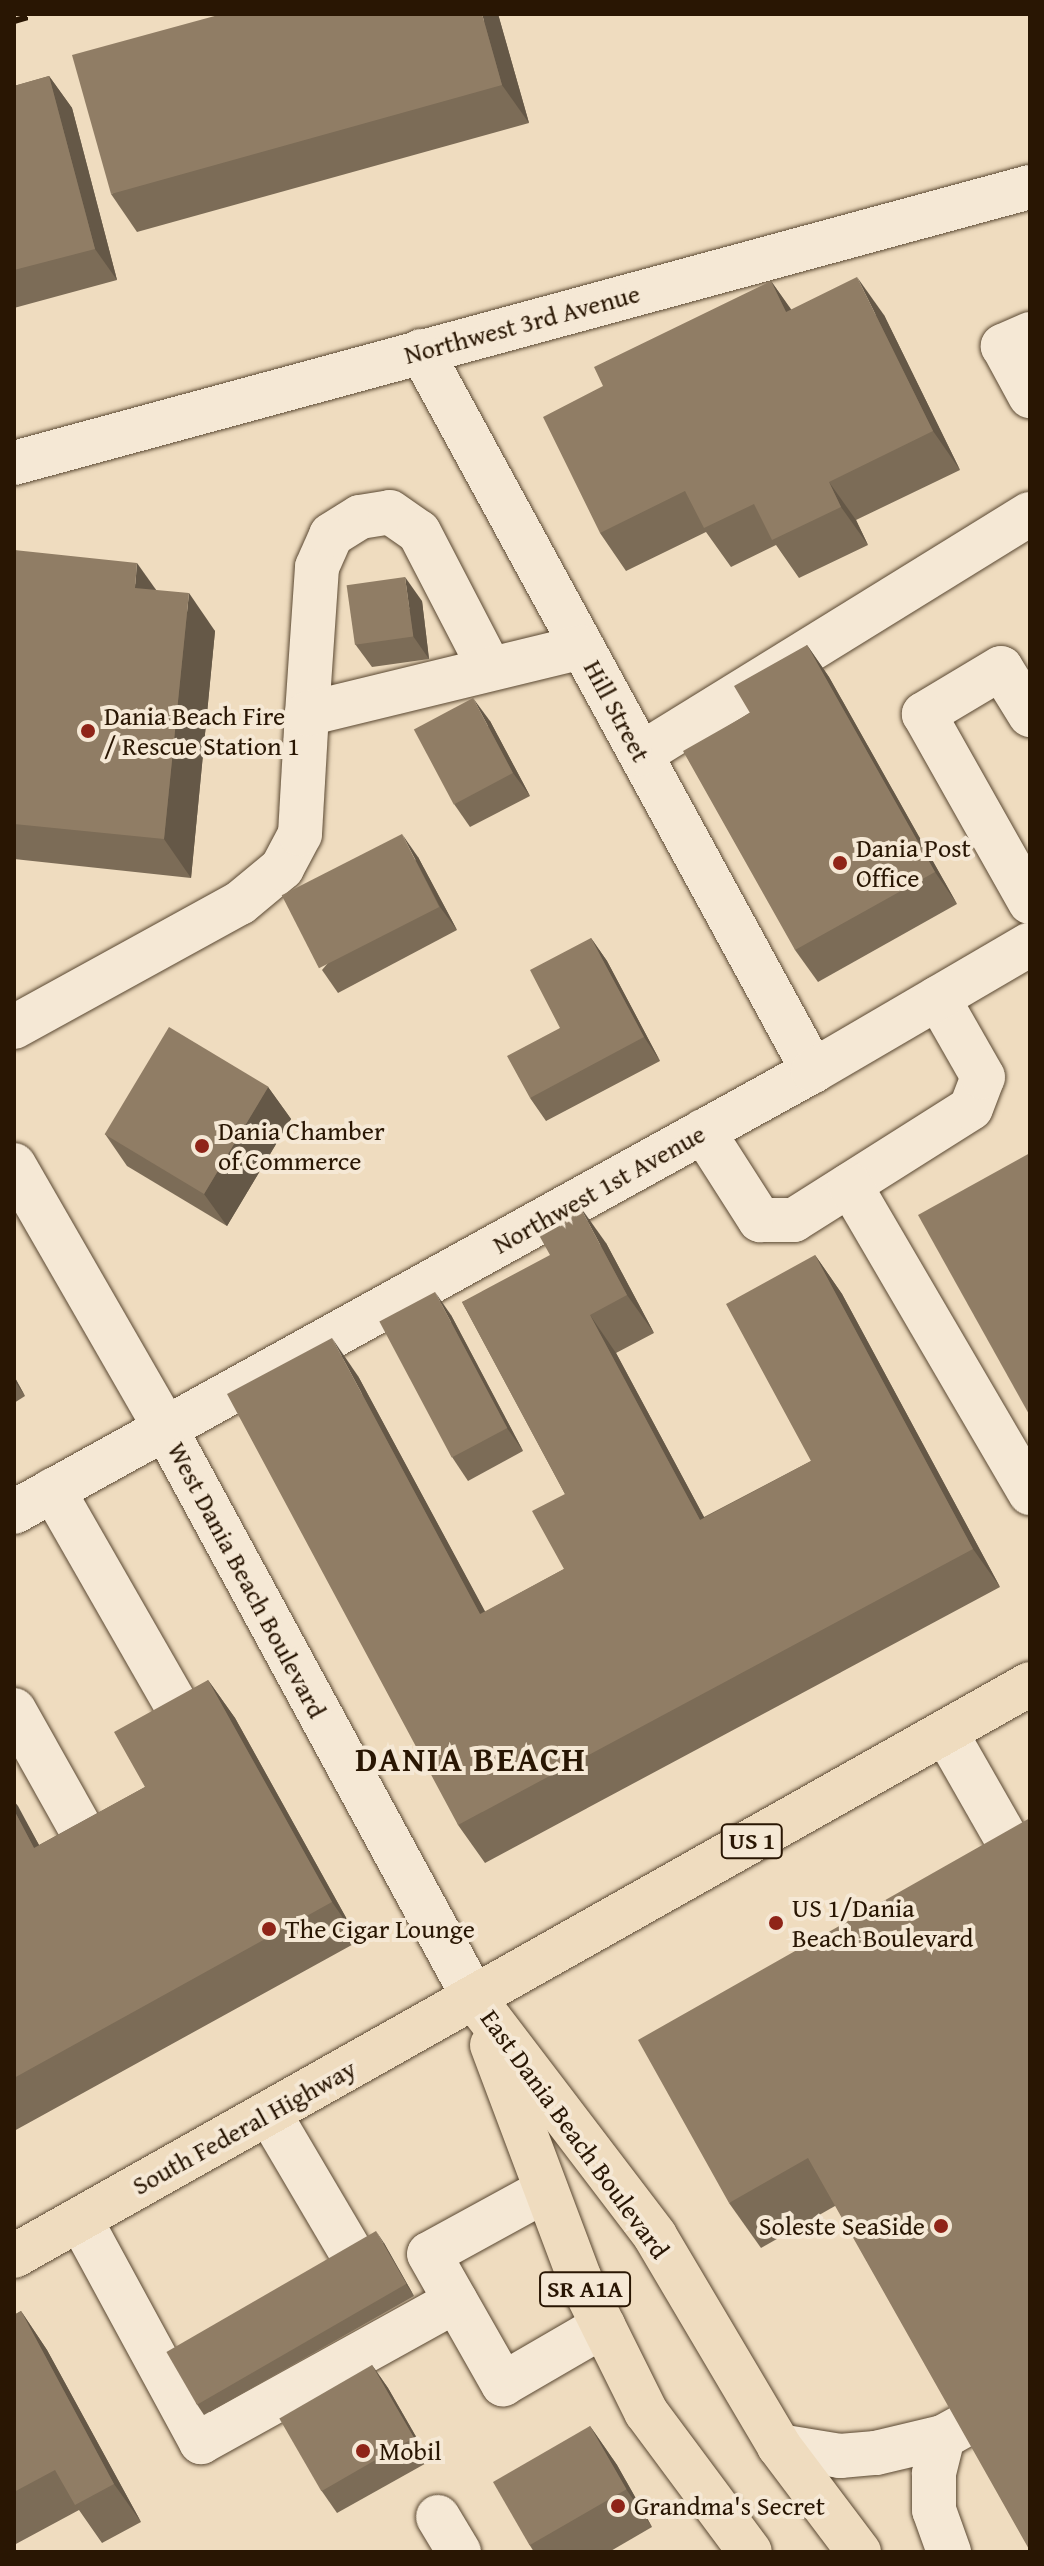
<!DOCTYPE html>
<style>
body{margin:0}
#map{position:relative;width:1044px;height:2566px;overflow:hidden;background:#efdcbf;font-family:"Gentium Book Plus",serif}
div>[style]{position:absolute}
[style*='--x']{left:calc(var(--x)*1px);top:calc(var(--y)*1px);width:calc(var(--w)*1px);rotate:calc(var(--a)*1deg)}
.roads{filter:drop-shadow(0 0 2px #5a4832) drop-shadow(0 0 2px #5a4832)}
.minor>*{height:44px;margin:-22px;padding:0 22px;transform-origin:22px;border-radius:22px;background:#f5e8d5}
.major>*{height:44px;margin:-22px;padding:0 22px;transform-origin:22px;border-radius:22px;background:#efdcbf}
.rail>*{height:6px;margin-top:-3px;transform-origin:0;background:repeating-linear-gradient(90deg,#291603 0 14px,transparent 0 28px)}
.wall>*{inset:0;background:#7c6c57}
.shaded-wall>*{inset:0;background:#655847}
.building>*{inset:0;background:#907d65;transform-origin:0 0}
.dots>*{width:22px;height:22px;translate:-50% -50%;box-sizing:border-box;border:4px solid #f5e8d5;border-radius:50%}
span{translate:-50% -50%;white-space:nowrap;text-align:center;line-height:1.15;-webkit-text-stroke:8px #f5e8d5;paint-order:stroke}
.shield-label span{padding:2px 6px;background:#f5e8d5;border:2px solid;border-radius:6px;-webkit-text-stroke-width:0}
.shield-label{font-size:24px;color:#291603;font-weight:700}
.street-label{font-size:26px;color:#291603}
.poi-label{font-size:26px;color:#291603}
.left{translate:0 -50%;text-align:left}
.right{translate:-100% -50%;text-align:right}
.district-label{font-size:34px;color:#291603;font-weight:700;letter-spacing:2px}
.frame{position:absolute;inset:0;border:16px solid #291603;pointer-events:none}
</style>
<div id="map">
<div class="roads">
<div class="minor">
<div style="--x:1030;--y:334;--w:30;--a:156"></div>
<div style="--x:1003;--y:346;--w:57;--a:61.6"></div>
<div style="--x:421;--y:351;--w:820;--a:61.43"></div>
<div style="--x:14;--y:463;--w:1053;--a:-15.2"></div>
<div style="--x:307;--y:714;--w:147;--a:-86.1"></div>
<div style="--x:317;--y:567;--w:35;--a:-66"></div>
<div style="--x:331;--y:535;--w:34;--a:-32"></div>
<div style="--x:360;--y:517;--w:30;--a:-9"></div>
<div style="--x:390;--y:512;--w:35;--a:35"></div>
<div style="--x:419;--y:532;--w:154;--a:62.6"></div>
<div style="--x:1030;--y:715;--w:55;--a:-121.7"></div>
<div style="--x:1001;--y:668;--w:90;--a:149.1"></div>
<div style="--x:924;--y:714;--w:216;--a:60.6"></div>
<div style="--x:641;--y:754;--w:457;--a:-31.7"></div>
<div style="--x:14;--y:1027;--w:258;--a:-28.8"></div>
<div style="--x:240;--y:903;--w:55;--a:-39.8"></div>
<div style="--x:282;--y:868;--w:38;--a:-62"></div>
<div style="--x:300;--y:834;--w:120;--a:-86.7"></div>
<div style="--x:307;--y:714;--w:283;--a:-13.7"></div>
<div style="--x:703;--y:1131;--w:106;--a:57.4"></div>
<div style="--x:760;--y:1220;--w:34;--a:0"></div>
<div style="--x:794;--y:1220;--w:209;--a:-32.3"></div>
<div style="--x:971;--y:1108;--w:33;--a:-69"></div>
<div style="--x:983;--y:1077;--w:91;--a:-119.7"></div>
<div style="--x:14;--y:1165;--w:303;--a:60.1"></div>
<div style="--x:165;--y:1428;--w:648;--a:61.54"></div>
<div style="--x:850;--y:1185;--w:357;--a:59.7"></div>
<div style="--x:53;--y:1490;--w:262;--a:60.2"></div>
<div style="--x:14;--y:1512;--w:913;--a:-28.9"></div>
<div style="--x:813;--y:1071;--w:251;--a:-30.3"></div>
<div style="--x:14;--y:1710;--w:149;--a:60.7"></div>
<div style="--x:946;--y:1733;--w:169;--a:60.3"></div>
<div style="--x:269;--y:2113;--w:169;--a:59.5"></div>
<div style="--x:546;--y:2190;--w:133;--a:151.3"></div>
<div style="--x:429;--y:2254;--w:150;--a:60.4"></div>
<div style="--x:503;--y:2384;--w:116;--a:-30.1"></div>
<div style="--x:80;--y:2219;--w:254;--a:61.5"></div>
<div style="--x:201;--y:2442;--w:291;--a:-29"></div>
<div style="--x:943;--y:2437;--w:38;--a:104"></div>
<div style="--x:934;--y:2474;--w:36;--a:90"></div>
<div style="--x:934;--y:2510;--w:45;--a:70.3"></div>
<div style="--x:779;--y:2446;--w:62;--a:9.3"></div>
<div style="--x:840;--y:2456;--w:36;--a:-5"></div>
<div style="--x:876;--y:2453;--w:69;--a:-13.4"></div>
<div style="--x:943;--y:2437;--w:25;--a:-29"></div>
<div style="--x:438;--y:2517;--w:41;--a:59"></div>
</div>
<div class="major">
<div style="--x:474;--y:1998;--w:299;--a:52.7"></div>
<div style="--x:655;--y:2236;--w:244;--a:59.4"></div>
<div style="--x:779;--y:2446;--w:133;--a:53"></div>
<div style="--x:492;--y:2045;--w:248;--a:69.4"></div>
<div style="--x:579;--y:2277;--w:151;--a:63.6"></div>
<div style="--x:646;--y:2412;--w:174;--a:53.4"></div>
<div style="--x:14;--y:2256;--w:1166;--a:-29.38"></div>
</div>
</div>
<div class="rail">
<div style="--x:14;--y:21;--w:26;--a:-16"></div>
</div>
<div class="wall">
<div style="clip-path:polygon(498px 14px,529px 123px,137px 232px,111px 194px)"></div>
<div style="clip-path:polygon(49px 76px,72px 108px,117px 280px,14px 308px,14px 86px)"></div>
<div style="clip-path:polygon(771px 281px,791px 310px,884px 315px,960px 470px,856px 520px,868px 545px,799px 578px,776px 545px,731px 567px,706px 532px,626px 571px,600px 533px,603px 386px)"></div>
<div style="clip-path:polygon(14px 550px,156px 590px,215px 631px,191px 878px,14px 859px)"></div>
<div style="clip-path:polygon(422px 601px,429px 659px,372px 667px,355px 644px)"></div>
<div style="clip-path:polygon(807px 645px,829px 677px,957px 904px,818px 982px,795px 950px,750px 713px)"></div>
<div style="clip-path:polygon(490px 721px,530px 796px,470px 827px,454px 804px)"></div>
<div style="clip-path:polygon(418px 857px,457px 930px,338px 993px,322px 970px)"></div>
<div style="clip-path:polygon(591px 938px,607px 961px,660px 1061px,546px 1121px,530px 1098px,560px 1028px)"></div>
<div style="clip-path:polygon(268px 1087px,291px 1119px,227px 1226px,127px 1166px,105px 1134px)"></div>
<div style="clip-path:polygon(606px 1243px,654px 1333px,616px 1353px,704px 1517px,811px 1461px,815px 1255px,842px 1294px,1000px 1587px,485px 1863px,458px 1825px,358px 1376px,485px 1612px,564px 1569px,565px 1494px,462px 1302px)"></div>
<div style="clip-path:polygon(451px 1315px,523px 1451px,468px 1481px,452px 1457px)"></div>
<div style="clip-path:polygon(14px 1376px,25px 1396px,14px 1403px)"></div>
<div style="clip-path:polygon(208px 1680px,235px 1718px,359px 1941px,14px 2131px,14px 1801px,39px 1845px,145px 1787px)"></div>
<div style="clip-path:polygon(1030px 1818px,835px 2206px,761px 2248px,729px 2203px)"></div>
<div style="clip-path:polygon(384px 2243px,414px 2296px,204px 2415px,196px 2403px)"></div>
<div style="clip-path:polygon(21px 2311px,47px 2350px,141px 2522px,102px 2543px,79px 2510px,14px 2545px,14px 2315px)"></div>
<div style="clip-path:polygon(372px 2365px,388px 2388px,430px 2461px,337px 2513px,321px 2490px)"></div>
<div style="clip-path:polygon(590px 2426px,617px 2465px,652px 2527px,609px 2552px,534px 2552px,529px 2544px)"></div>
</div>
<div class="shaded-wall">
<div style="clip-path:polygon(482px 14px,498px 14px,529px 123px,502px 85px)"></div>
<div style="clip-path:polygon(49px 76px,72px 108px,117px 280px,95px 249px)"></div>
<div style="clip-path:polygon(857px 277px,884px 315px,960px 470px,933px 431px)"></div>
<div style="clip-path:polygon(771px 281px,798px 319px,786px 312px)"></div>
<div style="clip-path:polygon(829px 482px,856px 520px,868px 545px,841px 507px)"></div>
<div style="clip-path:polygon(137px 563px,164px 601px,135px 588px)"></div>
<div style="clip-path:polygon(405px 577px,422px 601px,429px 659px,413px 636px)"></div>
<div style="clip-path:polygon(189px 593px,215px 631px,191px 878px,164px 839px)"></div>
<div style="clip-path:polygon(807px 645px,829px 677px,957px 904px,935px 872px)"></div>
<div style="clip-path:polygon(473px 698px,490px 721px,530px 796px,513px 773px)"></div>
<div style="clip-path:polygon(402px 834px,418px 857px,457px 930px,440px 907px)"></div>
<div style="clip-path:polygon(591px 938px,607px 961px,660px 1061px,644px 1037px)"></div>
<div style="clip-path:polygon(268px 1087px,291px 1119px,227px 1226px,204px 1194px)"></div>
<div style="clip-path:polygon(579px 1205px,606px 1243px,654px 1333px,627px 1295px)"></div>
<div style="clip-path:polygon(815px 1255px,842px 1294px,1000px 1587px,973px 1549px)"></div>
<div style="clip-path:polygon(435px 1292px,451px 1315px,523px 1451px,507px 1428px)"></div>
<div style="clip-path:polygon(590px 1315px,616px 1353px,726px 1558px,700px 1520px)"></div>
<div style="clip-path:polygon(332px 1338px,358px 1376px,507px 1652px,480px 1614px)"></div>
<div style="clip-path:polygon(14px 1376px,25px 1396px,14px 1380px)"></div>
<div style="clip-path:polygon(208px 1680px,235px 1718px,359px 1941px,332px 1902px)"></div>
<div style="clip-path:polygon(14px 1801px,18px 1806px,61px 1886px,34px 1848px,14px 1810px)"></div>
<div style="clip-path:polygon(376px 2231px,384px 2243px,414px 2296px,406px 2284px)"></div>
<div style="clip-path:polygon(21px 2311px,47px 2350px,141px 2522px,114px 2484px)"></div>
<div style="clip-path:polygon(372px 2365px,388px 2388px,430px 2461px,414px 2438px)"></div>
<div style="clip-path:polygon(590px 2426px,617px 2465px,652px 2527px,626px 2489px)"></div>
</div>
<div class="building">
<div style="clip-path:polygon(222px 14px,482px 14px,502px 85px,111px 194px,72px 55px)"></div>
<div style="clip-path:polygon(49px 76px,95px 249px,14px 270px,14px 86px)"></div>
<div style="clip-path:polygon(857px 277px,933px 431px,829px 482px,841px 507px,772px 540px,754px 504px,704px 528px,685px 491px,600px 533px,543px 417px,603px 386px,594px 367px,771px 281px,786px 312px)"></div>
<div style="clip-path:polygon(14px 550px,137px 563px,135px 588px,189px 593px,164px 839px,14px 824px)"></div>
<div style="left:405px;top:577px;width:60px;height:59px;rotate:82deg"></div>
<div style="clip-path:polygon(807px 645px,935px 872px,795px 950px,683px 751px,750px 713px,734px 686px)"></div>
<div style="left:473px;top:698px;width:85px;height:67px;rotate:62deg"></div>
<div style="left:402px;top:834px;width:82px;height:135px;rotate:63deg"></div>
<div style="clip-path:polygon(591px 938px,644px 1037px,530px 1098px,507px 1056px,560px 1028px,530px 970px)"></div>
<div style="left:169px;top:1027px;width:116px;height:125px;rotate:31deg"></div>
<div style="clip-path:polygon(1030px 1153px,1030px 1416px,918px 1215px)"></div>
<div style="clip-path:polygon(579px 1205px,627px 1295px,590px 1315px,700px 1520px,811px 1461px,726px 1304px,815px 1255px,973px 1549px,458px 1825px,227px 1394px,332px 1338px,480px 1614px,564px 1569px,532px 1511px,565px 1494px,462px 1302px,550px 1255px,535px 1228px)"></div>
<div style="left:435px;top:1292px;width:154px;height:63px;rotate:62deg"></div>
<div style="clip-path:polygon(208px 1680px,332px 1902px,14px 2078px,14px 1810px,34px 1848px,145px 1787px,114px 1732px)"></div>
<div style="clip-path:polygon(1030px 1818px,1030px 2551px,808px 2158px,729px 2203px,638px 2040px)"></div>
<div style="left:376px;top:2231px;width:61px;height:242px;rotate:60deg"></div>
<div style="clip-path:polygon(21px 2311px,114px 2484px,75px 2505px,55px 2470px,14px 2492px,14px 2315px)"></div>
<div style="left:372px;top:2365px;width:84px;height:107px;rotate:60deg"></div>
<div style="left:590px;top:2426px;width:73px;height:112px;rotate:60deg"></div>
</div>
<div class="dots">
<div style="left:88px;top:731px;background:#8f2418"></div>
<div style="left:840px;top:863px;background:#8f2418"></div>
<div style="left:202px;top:1146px;background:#8f2418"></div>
<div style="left:776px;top:1923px;background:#8f2418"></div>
<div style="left:269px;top:1929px;background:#8f2418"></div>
<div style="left:941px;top:2226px;background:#8f2418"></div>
<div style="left:363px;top:2451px;background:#8f2418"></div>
<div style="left:618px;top:2506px;background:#8f2418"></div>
</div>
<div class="shield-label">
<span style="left:752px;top:1841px">US 1</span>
<span style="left:585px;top:2289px">SR A1A</span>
</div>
<div class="street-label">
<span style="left:522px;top:324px;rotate:-15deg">Northwest 3rd Avenue</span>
<span style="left:617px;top:711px;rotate:62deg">Hill Street</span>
<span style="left:599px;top:1189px;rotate:-29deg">Northwest 1st Avenue</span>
<span style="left:247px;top:1580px;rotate:62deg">West Dania Beach Boulevard</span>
<span style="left:244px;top:2127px;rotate:-29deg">South Federal Highway</span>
<span style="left:575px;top:2134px;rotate:54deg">East Dania Beach Boulevard</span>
</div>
<div class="poi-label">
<span class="left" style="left:104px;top:731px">Dania Beach Fire<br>/ Rescue Station 1</span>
<span class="left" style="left:856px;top:863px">Dania Post<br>Office</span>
<span class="left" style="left:218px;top:1146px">Dania Chamber<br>of Commerce</span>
<span class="left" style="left:792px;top:1923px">US 1/Dania<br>Beach Boulevard</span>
<span class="left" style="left:285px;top:1929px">The Cigar Lounge</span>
<span class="right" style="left:925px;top:2226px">Soleste SeaSide</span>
<span class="left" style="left:379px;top:2451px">Mobil</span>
<span class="left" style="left:634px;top:2506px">Grandma's Secret</span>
</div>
<div class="district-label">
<span style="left:471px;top:1759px">DANIA BEACH</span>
</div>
<div class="frame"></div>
</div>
